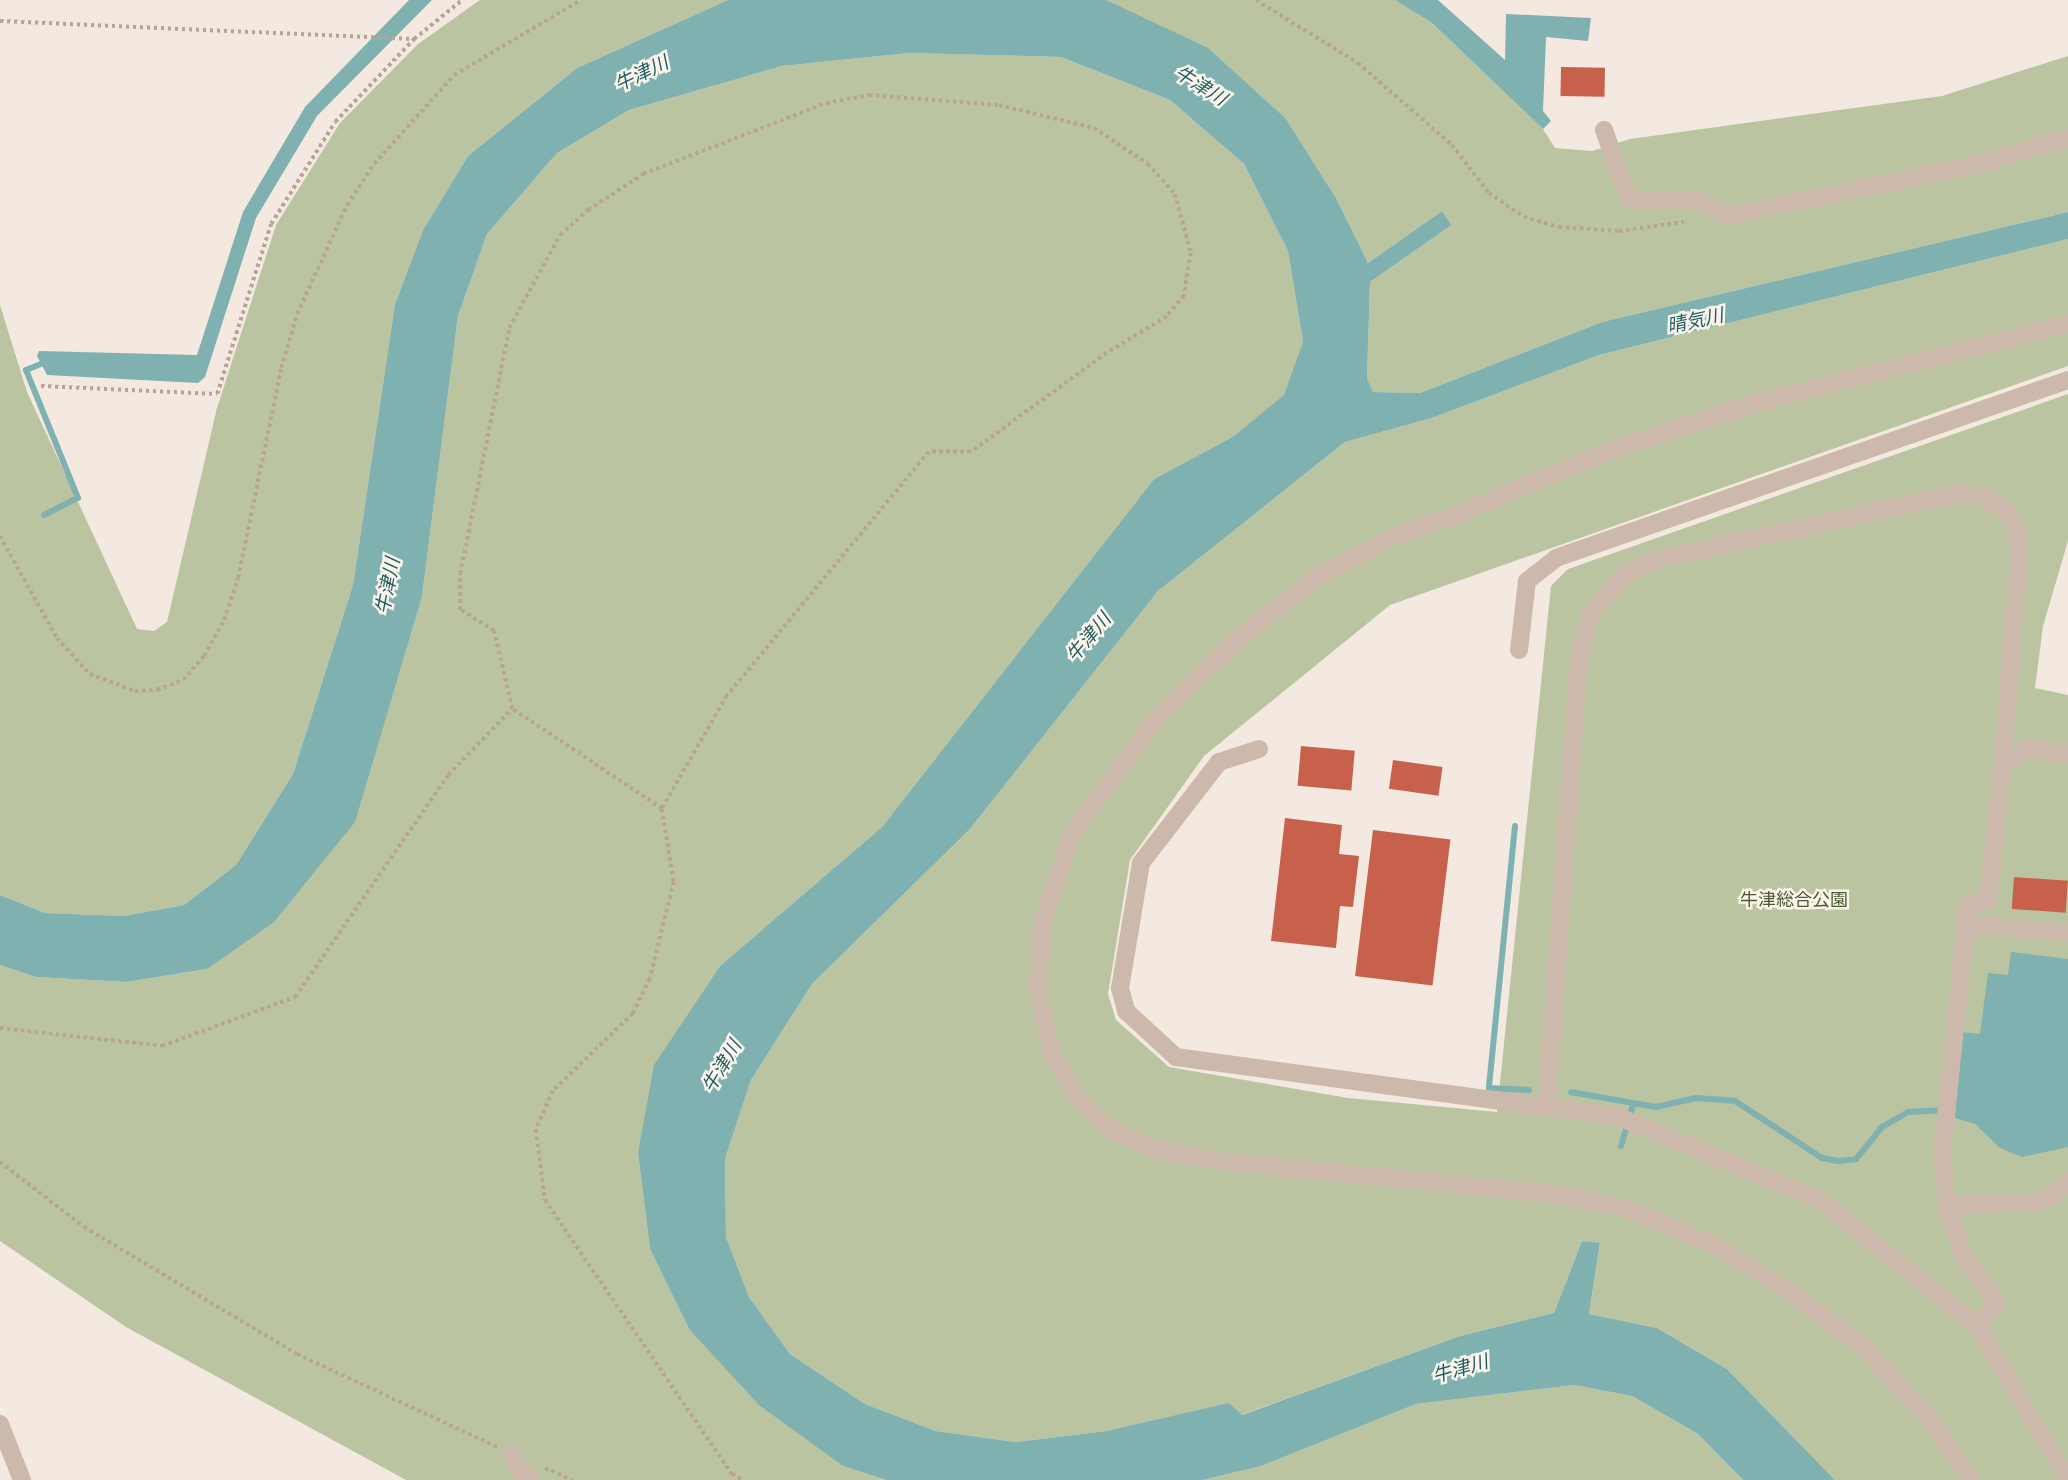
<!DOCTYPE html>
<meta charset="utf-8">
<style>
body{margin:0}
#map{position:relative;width:2068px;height:1480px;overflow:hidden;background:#f4e9e1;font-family:"Titillium Web","Noto Sans JP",sans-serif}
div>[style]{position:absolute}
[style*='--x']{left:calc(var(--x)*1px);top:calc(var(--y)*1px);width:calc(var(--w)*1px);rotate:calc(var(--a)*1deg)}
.green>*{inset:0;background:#bac4a0}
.water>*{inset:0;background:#7fb1b0}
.stream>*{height:6px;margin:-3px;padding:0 3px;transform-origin:3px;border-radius:3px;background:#7fb1b0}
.building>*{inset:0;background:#c7614b;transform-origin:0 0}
.path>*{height:3.5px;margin-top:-1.75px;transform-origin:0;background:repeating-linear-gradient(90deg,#b9a396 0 3.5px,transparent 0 7px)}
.minor>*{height:18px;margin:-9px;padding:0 9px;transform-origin:9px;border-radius:9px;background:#cdb9ac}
span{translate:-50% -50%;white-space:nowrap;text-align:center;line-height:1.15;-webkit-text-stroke:5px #fbf4ed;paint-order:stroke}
.park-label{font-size:18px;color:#4c592e}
.water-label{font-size:19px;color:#1f5d5d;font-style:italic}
</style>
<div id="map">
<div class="green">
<div style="clip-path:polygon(480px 0,728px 0,577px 68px,468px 156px,423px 230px,395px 304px,353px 585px,293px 774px,236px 865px,184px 905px,124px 916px,45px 913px,0 895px,0 305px,27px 392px,137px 629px,154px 631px,167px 622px,217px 408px,276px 225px,340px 123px,418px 44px)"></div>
<div style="clip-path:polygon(1106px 0,1395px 0,1432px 23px,1543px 129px,1555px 148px,1592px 151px,1630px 139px,1942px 96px,2068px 56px,2068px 212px,1602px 322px,1420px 393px,1373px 392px,1367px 378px,1370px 282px,1450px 225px,1442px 211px,1368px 263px,1336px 198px,1286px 119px)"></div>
<div style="clip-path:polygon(909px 53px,1061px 57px,1170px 100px,1244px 164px,1288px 251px,1303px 342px,1285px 395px,1234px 436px,1154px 479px,882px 827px,721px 965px,638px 1153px,650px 1249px,689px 1329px,843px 1466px,886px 1480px,406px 1480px,126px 1327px,0 1241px,0 965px,36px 977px,126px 982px,207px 969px,422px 596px,458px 316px,487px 234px,557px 153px,629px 110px,782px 66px)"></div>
<div style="clip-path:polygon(2068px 239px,2068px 366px,1390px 605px,1204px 756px,1130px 860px,1108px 994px,1116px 1020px,1169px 1067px,1348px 1098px,1497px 1112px,1551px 586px,1568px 569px,2068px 394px,2068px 541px,2043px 626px,2035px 688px,2068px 695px,2068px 1480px,1835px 1480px,1727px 1369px,1657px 1328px,1589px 1314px,1600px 1244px,1582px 1241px,1554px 1313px,1460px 1336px,1241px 1415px,1015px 1442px,936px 1431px,865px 1404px,790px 1354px,749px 1297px,726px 1237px,725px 1159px,751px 1080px,812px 984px,970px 829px,1158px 591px,1345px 442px,1432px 418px,1599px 355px)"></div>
<div style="clip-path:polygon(1574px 1385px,1632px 1396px,1698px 1434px,1743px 1480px,1203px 1480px,1261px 1466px,1416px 1404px)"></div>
</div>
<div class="water">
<div style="clip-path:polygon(409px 0,432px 0,317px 116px,256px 218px,205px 377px,198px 383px,47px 375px,37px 356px,39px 351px,197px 355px,243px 212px,305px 107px)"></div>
<div style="clip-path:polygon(728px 0,1106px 0,1208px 48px,1286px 119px,1336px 198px,1368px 263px,1442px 211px,1451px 225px,1370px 282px,1367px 378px,1373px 392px,1420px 393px,1602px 322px,2068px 212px,2068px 239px,1599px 355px,1432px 418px,1345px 442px,1158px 591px,970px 829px,812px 984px,751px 1080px,725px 1159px,726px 1237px,749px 1297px,790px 1354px,865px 1404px,936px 1431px,1015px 1442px,1107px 1431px,1229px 1403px,1242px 1415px,1460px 1336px,1554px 1313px,1582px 1241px,1600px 1243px,1589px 1314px,1657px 1328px,1727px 1369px,1835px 1480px,1743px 1480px,1698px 1434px,1632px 1396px,1574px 1385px,1416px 1404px,1261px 1466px,1203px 1480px,886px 1480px,843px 1466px,759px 1405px,689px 1329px,650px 1249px,638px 1153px,654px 1065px,721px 965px,882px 827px,1154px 479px,1234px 436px,1284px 395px,1303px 342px,1288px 251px,1244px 164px,1170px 100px,1061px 57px,909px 53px,782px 66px,629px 110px,557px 153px,487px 234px,458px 316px,422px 596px,355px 822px,274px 922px,207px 969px,126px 982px,36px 977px,0 965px,0 895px,45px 913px,124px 916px,184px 905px,236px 865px,293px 774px,353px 585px,395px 304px,423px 230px,468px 156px,577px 68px)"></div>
<div style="clip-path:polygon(1395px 0,1438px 0,1505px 60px,1506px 14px,1591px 18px,1588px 41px,1546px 37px,1543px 111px,1551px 121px,1543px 129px,1432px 23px)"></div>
<div style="clip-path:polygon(2011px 952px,2068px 959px,2068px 1147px,2022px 1157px,2000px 1148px,1975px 1124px,1955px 1118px,1960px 1032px,1980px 1034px,1988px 973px,2008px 975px)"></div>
</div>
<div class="stream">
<div style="--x:44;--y:515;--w:38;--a:-27"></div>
<div style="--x:78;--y:498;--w:138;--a:-112.1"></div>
<div style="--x:26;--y:370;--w:24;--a:-22"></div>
<div style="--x:1515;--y:826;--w:263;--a:95.7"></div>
<div style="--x:1489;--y:1088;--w:40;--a:2.9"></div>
<div style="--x:1571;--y:1092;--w:86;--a:10"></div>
<div style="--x:1656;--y:1107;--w:41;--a:-12.7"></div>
<div style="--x:1696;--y:1098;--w:39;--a:4"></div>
<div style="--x:1735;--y:1101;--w:104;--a:33.2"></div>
<div style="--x:1822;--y:1158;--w:16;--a:11"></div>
<div style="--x:1838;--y:1161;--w:18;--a:-6"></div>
<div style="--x:1856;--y:1159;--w:41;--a:-50.9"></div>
<div style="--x:1882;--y:1127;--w:30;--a:-30"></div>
<div style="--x:1908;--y:1112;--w:38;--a:-3"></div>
<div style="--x:1621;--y:1146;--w:43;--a:-73.7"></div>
</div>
<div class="building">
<div style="left:1561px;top:67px;width:44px;height:29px;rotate:1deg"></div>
<div style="left:1301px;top:746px;width:54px;height:40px;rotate:5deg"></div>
<div style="left:1393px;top:760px;width:50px;height:29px;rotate:8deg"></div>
<div style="clip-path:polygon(1285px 818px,1342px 825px,1339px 854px,1359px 856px,1353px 907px,1340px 906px,1336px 948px,1271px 941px)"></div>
<div style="left:1373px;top:830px;width:78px;height:147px;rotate:7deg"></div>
<div style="left:2014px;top:877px;width:54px;height:32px;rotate:4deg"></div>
</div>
<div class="path">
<div style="--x:1256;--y:0;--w:120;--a:31.7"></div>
<div style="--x:1358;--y:63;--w:125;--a:41.1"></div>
<div style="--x:1452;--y:145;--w:61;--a:52.4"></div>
<div style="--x:1489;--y:193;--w:42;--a:34.4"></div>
<div style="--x:1524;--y:217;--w:36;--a:16"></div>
<div style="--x:1559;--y:227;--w:60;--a:3.8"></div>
<div style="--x:1619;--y:231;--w:65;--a:-8"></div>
<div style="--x:0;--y:21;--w:414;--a:2.5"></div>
<div style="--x:41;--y:386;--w:176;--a:2.6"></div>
<div style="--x:217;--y:394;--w:178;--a:-72.4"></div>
<div style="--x:271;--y:224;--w:120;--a:-57.9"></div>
<div style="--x:335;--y:122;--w:115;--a:-46.4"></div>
<div style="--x:414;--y:39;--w:62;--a:-39.1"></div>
<div style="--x:0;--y:536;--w:117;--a:60.8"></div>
<div style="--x:57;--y:638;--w:49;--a:47.5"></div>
<div style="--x:90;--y:674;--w:48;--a:20.7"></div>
<div style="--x:135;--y:691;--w:22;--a:-3"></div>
<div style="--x:157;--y:690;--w:28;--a:-21"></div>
<div style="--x:183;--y:680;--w:32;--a:-49"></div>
<div style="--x:204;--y:656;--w:41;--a:-60.9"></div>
<div style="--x:224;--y:620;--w:44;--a:-71.6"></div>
<div style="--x:238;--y:578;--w:214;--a:-78.4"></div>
<div style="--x:281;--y:368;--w:56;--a:-73.5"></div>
<div style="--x:297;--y:314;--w:120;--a:-65.4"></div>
<div style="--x:347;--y:205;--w:49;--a:-56.6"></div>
<div style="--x:374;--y:164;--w:120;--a:-48"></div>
<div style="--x:454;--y:75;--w:147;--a:-30.6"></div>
<div style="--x:662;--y:809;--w:180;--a:-146.3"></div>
<div style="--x:512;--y:709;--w:80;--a:-103"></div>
<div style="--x:494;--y:631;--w:40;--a:-148"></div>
<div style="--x:460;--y:610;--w:36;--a:-90"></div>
<div style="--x:460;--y:574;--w:251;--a:-78.7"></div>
<div style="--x:509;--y:328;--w:106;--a:-61.3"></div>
<div style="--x:560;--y:235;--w:38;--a:-42"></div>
<div style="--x:588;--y:210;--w:66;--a:-33.2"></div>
<div style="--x:643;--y:174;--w:196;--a:-21.2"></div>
<div style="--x:826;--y:103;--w:44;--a:-10.5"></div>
<div style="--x:869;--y:95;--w:130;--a:4.4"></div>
<div style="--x:999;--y:105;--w:98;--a:13.6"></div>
<div style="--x:1094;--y:128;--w:65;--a:33.7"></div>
<div style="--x:1148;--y:164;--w:40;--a:48"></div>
<div style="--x:1175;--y:194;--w:61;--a:74.8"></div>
<div style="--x:1191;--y:253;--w:44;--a:99.2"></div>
<div style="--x:1184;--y:296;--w:27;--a:129"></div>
<div style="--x:1167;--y:317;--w:70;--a:149"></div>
<div style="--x:1107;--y:353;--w:168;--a:143.9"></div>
<div style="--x:971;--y:452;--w:42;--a:180"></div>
<div style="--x:929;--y:452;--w:317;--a:129.6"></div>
<div style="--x:727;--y:696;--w:130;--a:119.9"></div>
<div style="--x:662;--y:809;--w:74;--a:80.7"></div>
<div style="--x:674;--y:882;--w:100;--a:103.9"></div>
<div style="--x:650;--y:979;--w:39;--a:116"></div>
<div style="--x:633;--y:1014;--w:111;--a:136.1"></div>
<div style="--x:553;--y:1091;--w:43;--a:113.6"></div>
<div style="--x:536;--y:1130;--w:71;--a:82.7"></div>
<div style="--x:545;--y:1200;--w:332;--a:55.7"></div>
<div style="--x:732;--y:1474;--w:13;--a:29"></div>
<div style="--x:0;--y:1028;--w:163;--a:6.3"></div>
<div style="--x:162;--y:1046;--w:142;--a:-20.2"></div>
<div style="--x:295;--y:997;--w:270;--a:-55.4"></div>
<div style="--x:448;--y:775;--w:92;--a:-45.9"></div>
<div style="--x:0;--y:1162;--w:106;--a:37.7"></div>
<div style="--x:84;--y:1227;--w:248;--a:30.8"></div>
<div style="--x:297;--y:1354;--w:221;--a:24.9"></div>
<div style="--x:545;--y:1468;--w:30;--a:24"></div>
</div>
<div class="minor">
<div style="--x:1604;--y:130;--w:74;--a:70.3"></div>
<div style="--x:1629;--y:200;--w:70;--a:0.8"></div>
<div style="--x:1699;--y:201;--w:31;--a:29"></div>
<div style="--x:1726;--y:216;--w:250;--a:-11.5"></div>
<div style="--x:1971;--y:166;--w:101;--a:-16.1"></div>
<div style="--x:1519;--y:650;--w:69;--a:-83.4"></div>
<div style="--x:1527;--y:581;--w:37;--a:-38"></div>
<div style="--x:1556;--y:558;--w:542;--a:-19.17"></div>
<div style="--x:1259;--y:749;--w:42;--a:162"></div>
<div style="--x:1219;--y:762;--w:128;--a:127.7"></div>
<div style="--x:1141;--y:863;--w:127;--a:99.5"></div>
<div style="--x:1120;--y:988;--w:24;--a:75"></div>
<div style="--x:1126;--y:1011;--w:68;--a:42.6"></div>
<div style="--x:1176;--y:1057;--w:447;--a:7.7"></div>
<div style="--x:1619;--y:1117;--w:217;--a:22.4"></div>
<div style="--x:1820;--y:1200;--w:203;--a:38.8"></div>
<div style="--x:1978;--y:1327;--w:178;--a:59.5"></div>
<div style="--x:1966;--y:924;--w:102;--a:5"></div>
<div style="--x:1547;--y:1105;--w:443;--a:-85.9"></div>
<div style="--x:1579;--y:663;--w:49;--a:-77.1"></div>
<div style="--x:1590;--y:615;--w:51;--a:-49.8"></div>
<div style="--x:1623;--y:576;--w:36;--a:-27"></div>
<div style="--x:1655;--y:560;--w:311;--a:-12.4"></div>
<div style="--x:1959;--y:493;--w:25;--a:9"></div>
<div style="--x:1984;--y:497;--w:24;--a:30"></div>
<div style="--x:2005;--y:509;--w:20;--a:60"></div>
<div style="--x:2015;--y:526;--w:28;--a:82"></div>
<div style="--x:2019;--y:554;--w:204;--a:94.5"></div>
<div style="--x:1947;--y:1205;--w:87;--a:-2"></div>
<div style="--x:2034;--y:1202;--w:21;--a:-19"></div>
<div style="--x:2054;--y:1195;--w:19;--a:-43"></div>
<div style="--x:1978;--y:1327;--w:32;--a:-55"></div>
<div style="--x:1996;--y:1301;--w:57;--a:-125.7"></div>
<div style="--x:1963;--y:1255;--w:52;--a:-107.7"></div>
<div style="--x:1947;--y:1205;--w:51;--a:-95.6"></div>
<div style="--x:1942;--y:1154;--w:251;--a:-84.1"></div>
<div style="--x:1968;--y:904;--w:20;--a:-11"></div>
<div style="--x:1988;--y:900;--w:144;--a:-84"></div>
<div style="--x:2003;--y:757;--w:13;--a:4"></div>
<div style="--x:2016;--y:758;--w:13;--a:-45"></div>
<div style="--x:2025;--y:749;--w:43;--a:5.3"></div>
<div style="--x:0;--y:1424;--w:60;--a:68.6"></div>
<div style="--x:512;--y:1454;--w:17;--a:66"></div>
<div style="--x:519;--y:1470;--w:15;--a:42"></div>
<div style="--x:1971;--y:1480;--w:72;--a:-123.7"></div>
<div style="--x:1931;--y:1420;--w:104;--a:-133.1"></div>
<div style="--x:1860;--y:1344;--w:93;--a:-143.7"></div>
<div style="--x:1785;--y:1289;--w:84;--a:-148.2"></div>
<div style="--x:1714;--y:1245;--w:97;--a:-157.7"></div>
<div style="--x:1624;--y:1208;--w:72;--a:-168.8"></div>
<div style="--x:1553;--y:1194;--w:337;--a:-174.4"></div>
<div style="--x:1218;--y:1161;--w:64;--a:-170.1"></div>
<div style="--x:1155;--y:1150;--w:52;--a:-154.9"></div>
<div style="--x:1108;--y:1128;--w:44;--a:-135"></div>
<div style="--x:1077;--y:1097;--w:48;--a:-120.3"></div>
<div style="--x:1053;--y:1056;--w:65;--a:-103.4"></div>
<div style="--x:1038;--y:993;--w:69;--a:-86.7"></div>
<div style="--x:1042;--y:924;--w:96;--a:-71.8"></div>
<div style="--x:1072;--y:833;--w:147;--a:-53.6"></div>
<div style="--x:1159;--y:715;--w:114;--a:-43.9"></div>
<div style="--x:1241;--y:636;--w:96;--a:-37.8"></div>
<div style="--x:1317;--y:577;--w:89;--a:-28"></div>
<div style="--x:1396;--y:535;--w:63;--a:-18.4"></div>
<div style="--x:1456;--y:515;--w:157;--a:-22.8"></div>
<div style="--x:1601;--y:454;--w:166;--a:-18.2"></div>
<div style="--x:1759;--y:402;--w:319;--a:-14.2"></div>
</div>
<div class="park-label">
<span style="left:1794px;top:900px">牛津総合公園</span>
</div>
<div class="water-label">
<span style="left:641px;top:73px;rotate:-26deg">牛津川</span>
<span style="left:1201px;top:85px;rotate:32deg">牛津川</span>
<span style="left:1695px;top:320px;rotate:-12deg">晴気川</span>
<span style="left:387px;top:586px;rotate:-79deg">牛津川</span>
<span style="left:1088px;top:637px;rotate:-50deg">牛津川</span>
<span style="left:721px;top:1066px;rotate:-59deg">牛津川</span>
<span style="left:1460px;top:1368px;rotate:-16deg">牛津川</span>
</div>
</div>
